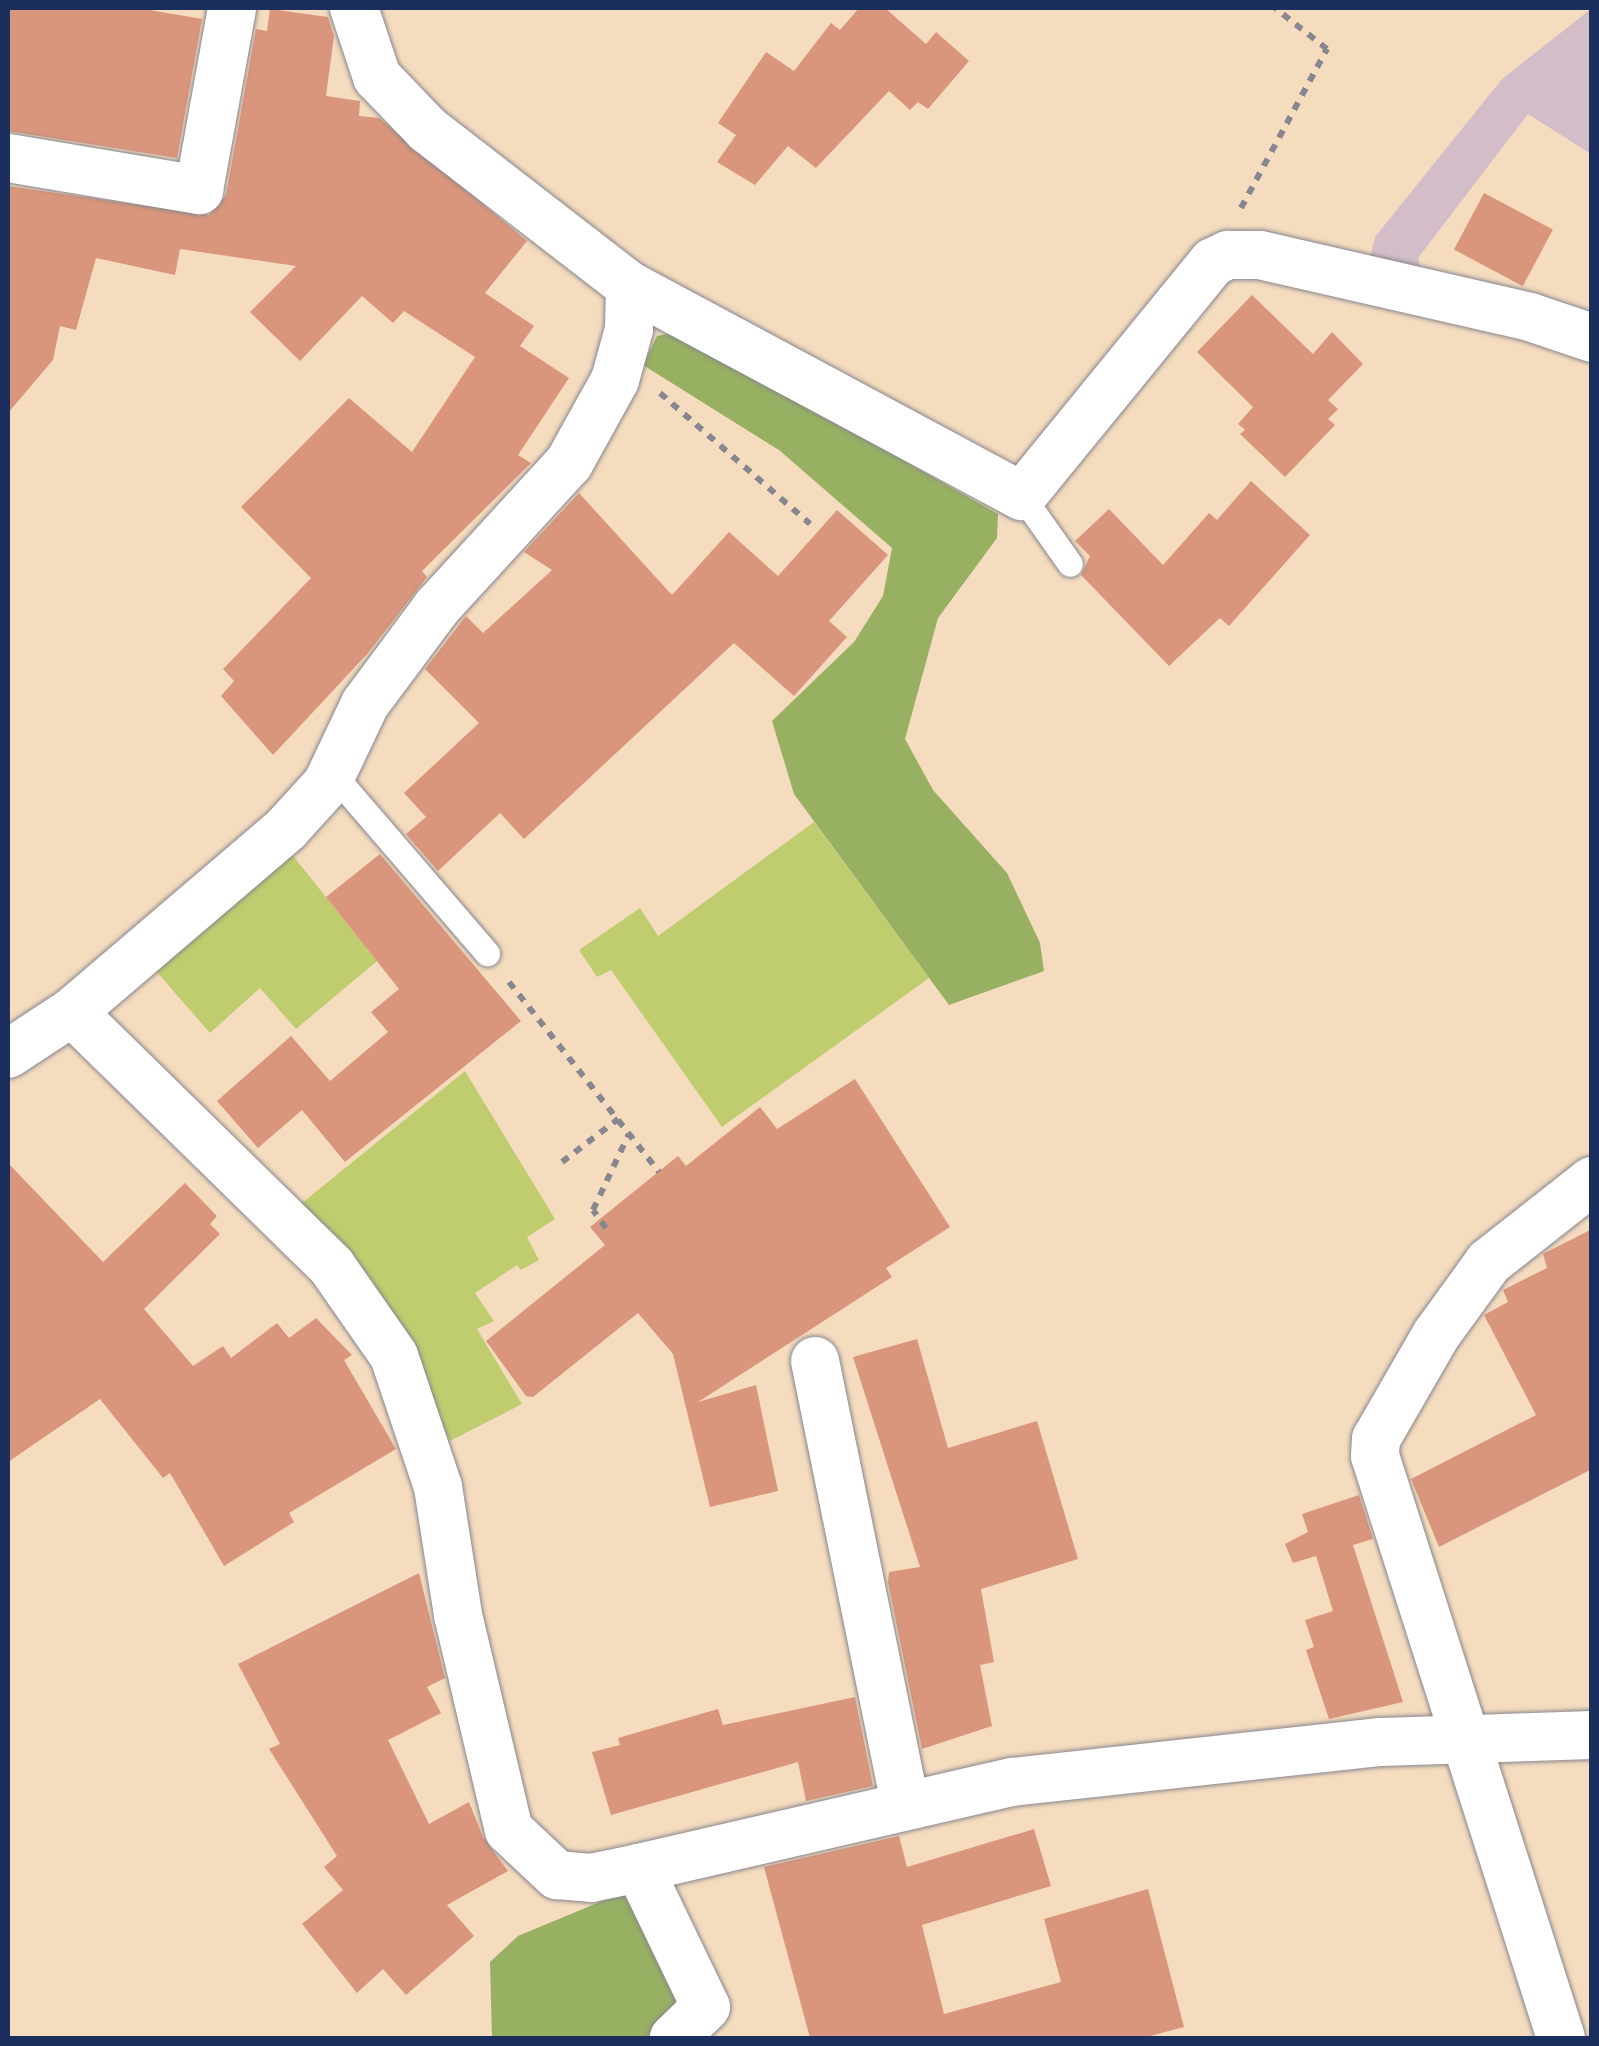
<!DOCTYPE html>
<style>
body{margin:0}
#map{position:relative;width:1599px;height:2046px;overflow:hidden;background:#f5dcbf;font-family:"EB Garamond",serif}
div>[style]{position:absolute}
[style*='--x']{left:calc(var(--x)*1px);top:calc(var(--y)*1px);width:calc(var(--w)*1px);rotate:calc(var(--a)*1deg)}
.industrial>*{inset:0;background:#d2bdc8}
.green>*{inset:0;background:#bfcd6f}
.forest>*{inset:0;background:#97b062}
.building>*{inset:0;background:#da967c;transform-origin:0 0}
.path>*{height:6px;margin-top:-3px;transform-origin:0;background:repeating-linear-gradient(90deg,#88868e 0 8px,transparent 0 16px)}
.roads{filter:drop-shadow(0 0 2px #88868e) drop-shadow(0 0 2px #88868e)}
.service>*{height:25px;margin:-12.5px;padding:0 12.5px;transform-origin:12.5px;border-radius:12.5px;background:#fff}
.minor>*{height:48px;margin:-24px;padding:0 24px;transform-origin:24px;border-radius:24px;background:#fff}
span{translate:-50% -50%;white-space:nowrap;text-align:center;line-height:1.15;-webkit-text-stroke:9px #fdfcf7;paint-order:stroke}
.frame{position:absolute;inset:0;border:10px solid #1b2f5e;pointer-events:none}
</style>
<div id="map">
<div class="industrial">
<div style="clip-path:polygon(1591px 9px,1591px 154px,1528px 114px,1418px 258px,1423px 277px,1369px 262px,1375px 237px,1502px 79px)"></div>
</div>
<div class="green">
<div style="clip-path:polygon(814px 822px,929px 978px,722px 1127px,611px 970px,597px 977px,579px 950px,640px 908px,658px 936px)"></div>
<div style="clip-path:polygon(290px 852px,377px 961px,296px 1029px,260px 988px,210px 1033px,156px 971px)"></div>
<div style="clip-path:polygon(465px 1071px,555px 1219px,527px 1237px,539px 1260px,521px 1270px,517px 1265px,475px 1293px,494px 1321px,477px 1329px,522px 1404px,450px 1441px,411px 1353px,297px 1207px)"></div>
</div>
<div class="forest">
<div style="clip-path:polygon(676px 332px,998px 514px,997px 538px,938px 618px,905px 739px,933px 790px,1007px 873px,1040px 943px,1044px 971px,949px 1005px,794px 794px,772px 721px,854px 642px,883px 596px,892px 548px,779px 450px,643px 365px,657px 336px)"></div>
<div style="clip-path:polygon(631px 1889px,691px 2005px,656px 2038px,492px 2038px,490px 1962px,518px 1936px)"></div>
</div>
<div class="building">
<div style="clip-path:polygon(8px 8px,138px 8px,202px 19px,177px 158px,8px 131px)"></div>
<div style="clip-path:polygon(859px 8px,885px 8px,926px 44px,936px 32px,969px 61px,928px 109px,918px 102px,910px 110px,889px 91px,816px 168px,788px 146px,755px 185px,717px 162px,736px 135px,718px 123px,766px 52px,794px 71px,831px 23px,840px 30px)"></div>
<div style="clip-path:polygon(270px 9px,328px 17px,334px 36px,326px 96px,360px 101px,359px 116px,379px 118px,527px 241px,485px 293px,534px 326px,520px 346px,569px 378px,518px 455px,531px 463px,422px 571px,427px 577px,368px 653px,273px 755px,221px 696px,234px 681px,223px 669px,311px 578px,241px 507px,349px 398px,412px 452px,475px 357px,404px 311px,393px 323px,362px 296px,300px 361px,250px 312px,296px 266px,180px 249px,175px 275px,96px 258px,76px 330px,60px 326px,53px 360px,8px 413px,8px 186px,209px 215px,226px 195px,256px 29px,267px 31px)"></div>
<div style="left:1484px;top:193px;width:78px;height:64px;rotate:28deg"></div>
<div style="clip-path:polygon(1252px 295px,1313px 354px,1332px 332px,1363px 364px,1328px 400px,1338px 409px,1328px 419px,1335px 425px,1285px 477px,1240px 434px,1245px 430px,1238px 424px,1253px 407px,1197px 352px)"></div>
<div style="clip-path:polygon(1251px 481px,1310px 535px,1229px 626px,1220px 618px,1169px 666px,1081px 575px,1090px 556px,1075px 541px,1109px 509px,1163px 565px,1209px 513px,1217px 520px)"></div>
<div style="clip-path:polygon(579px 493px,672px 595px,729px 532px,778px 576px,837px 510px,888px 555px,829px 621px,847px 637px,794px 696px,734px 643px,524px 839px,500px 813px,438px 871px,406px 834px,426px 817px,404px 793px,479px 723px,425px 669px,466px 616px,483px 633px,552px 570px,524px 552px)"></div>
<div style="clip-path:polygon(380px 854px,521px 1021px,345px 1162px,302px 1110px,258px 1148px,217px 1101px,291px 1036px,330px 1081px,388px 1032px,371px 1012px,399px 989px,326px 897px)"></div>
<div style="clip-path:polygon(855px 1079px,950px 1227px,886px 1268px,892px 1277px,698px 1402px,756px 1385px,778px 1491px,710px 1507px,673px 1354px,638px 1313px,533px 1397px,526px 1396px,486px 1341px,605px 1245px,590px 1227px,678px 1156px,686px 1166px,760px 1107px,777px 1129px)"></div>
<div style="clip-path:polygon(8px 1163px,103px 1262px,185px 1183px,217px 1216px,210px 1224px,220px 1234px,144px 1309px,193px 1366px,223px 1346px,231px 1358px,277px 1323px,289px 1338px,316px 1318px,352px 1355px,344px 1360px,396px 1449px,289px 1513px,294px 1522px,224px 1566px,170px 1473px,163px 1478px,100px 1399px,8px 1462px)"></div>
<div style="clip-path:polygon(1592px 1229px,1592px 1469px,1439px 1547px,1411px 1479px,1536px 1415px,1484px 1315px,1508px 1302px,1503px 1290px,1547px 1268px,1543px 1254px)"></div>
<div style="clip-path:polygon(917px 1339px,948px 1448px,1037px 1421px,1078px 1559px,981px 1589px,994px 1662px,980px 1665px,992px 1726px,922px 1749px,888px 1582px,889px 1572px,920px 1567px,853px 1357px)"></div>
<div style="clip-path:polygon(1359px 1495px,1373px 1539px,1353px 1545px,1403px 1702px,1329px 1719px,1306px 1650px,1314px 1647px,1305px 1620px,1333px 1611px,1316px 1556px,1293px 1563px,1285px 1544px,1308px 1532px,1302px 1514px)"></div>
<div style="clip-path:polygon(419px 1573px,445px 1678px,427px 1687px,441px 1713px,388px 1740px,429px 1824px,469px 1802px,483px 1837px,508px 1871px,447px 1905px,474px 1936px,406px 1995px,383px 1969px,357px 1993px,302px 1924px,343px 1890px,324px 1867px,337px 1856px,269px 1749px,280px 1744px,238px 1664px)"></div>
<div style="clip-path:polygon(855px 1697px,873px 1786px,806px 1801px,798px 1762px,611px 1815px,592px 1752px,620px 1745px,618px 1738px,718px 1709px,723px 1725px)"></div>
<div style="clip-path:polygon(1034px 1829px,1051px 1886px,922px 1925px,944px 2014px,1061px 1982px,1044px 1919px,1148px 1889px,1184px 2027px,1143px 2038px,810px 2038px,764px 1867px,899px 1836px,907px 1867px)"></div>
</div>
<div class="path">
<div style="--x:1241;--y:208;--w:181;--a:-61.6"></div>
<div style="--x:1327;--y:49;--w:66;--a:-141.7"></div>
<div style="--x:660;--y:393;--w:199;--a:41.1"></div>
<div style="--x:509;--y:982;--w:242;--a:51.7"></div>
<div style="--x:562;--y:1162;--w:71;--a:-37.5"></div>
<div style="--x:606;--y:1228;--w:22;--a:-126"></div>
<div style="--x:593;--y:1210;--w:84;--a:-64.7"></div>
</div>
<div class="roads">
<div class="service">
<div style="--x:1022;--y:496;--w:83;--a:54.8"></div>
<div style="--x:332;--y:773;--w:238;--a:49.3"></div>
</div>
<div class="minor">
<div style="--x:354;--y:8;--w:73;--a:71.6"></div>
<div style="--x:377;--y:77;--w:74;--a:46.1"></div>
<div style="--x:428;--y:130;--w:255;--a:37.7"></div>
<div style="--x:630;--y:286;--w:445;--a:28.2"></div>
<div style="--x:1022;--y:496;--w:302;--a:-50.8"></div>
<div style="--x:1213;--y:262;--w:17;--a:-25"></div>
<div style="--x:1228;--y:255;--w:32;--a:0"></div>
<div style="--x:1260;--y:255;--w:277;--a:12.9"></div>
<div style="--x:1530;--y:317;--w:65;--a:18.7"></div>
<div style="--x:8;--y:158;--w:194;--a:9.5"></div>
<div style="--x:199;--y:190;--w:185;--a:-79.7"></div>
<div style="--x:72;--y:1012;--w:364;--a:44.4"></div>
<div style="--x:332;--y:1267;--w:108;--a:55.1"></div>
<div style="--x:394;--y:1356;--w:138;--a:71.4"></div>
<div style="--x:438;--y:1487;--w:130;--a:81.1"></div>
<div style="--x:458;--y:1615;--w:221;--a:76.7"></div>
<div style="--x:509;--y:1830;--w:66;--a:43.2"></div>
<div style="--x:557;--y:1875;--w:34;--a:5"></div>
<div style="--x:591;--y:1878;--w:49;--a:-11.8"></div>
<div style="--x:639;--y:1868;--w:383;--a:-13"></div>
<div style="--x:1012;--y:1782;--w:371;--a:-6.2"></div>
<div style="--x:1381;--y:1742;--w:211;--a:-1.9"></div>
<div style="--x:8;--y:1054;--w:77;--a:-33.3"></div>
<div style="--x:72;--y:1012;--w:282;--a:-40.5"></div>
<div style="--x:286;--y:829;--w:61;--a:-47.7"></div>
<div style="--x:327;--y:784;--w:89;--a:-64.6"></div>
<div style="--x:365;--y:704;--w:121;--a:-53.4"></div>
<div style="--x:437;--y:607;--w:195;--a:-47.5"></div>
<div style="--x:569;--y:463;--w:95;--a:-61"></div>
<div style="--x:615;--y:380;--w:53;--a:-74.6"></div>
<div style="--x:629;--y:329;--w:43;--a:-88.7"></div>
<div style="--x:815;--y:1361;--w:452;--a:78.5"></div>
<div style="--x:639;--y:1868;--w:154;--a:64.3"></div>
<div style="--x:706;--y:2007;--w:45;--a:135.9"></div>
<div style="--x:1561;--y:2038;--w:611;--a:-107.72"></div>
<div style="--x:1375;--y:1456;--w:17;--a:-87"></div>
<div style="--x:1376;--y:1439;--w:120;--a:-60"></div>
<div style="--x:1436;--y:1335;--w:90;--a:-54"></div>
<div style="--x:1489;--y:1262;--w:131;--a:-38.2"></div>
</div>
</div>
<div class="frame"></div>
</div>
